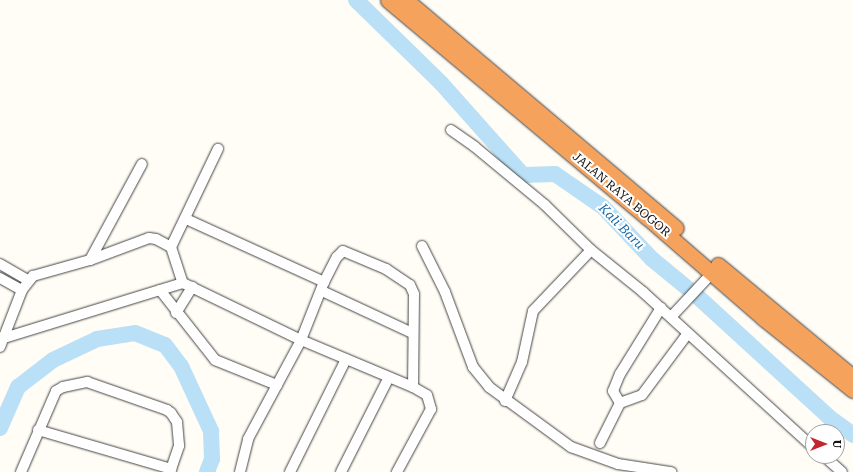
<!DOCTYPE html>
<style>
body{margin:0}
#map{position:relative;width:853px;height:472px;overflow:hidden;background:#fffdf5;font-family:"Roboto Serif",serif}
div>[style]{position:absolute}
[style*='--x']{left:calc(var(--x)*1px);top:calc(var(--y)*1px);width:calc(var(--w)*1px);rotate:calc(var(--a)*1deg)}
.river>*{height:16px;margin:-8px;padding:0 8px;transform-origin:8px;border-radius:8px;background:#b9e0f7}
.roads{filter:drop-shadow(0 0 1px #444) drop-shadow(0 0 1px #444)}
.minor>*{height:10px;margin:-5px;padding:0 5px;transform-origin:5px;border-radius:5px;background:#fff}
.highway>*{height:15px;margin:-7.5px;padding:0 7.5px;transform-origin:7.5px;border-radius:7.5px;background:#f5a25d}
span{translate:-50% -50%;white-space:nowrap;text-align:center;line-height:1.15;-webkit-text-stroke:4px #fff;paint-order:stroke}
.street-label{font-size:12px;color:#111}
.water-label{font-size:13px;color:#1768a6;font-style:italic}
.north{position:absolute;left:805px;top:424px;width:40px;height:40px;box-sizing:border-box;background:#fff;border:1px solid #a0a0a0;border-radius:50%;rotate:90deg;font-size:11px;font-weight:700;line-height:16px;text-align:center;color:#111}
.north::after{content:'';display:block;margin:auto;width:14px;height:18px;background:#c4262e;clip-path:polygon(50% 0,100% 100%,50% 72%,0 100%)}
</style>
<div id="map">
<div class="river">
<div style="--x:356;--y:0;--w:119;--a:44.3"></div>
<div style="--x:441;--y:83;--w:123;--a:48.3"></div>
<div style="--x:523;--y:175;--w:32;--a:-2"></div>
<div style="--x:555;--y:174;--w:58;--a:34.5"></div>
<div style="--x:603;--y:207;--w:71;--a:46.7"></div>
<div style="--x:652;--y:259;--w:58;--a:39.4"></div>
<div style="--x:697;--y:296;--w:180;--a:42.5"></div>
<div style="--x:830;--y:418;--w:29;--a:36"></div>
<div style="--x:0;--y:428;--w:45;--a:-66.3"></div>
<div style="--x:18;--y:387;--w:44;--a:-37.6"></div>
<div style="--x:53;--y:360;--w:49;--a:-25.5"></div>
<div style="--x:97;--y:339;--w:38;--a:-9"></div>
<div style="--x:135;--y:333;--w:32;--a:22"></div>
<div style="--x:165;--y:345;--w:26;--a:53"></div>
<div style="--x:181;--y:366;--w:72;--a:65.2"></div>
<div style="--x:211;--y:431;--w:28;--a:88"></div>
<div style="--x:212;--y:459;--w:14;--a:111"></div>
</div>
<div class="roads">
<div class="minor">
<div style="--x:451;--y:130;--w:29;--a:35"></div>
<div style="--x:475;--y:147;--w:91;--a:39.6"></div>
<div style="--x:545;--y:205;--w:64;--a:44.4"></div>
<div style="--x:591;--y:250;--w:67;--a:38.9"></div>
<div style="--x:643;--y:292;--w:230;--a:42.4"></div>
<div style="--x:186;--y:219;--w:152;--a:24.5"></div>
<div style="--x:422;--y:246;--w:51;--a:63.4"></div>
<div style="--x:445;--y:292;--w:80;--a:69.5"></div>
<div style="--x:473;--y:367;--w:26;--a:51"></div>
<div style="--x:489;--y:387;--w:102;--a:36.2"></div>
<div style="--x:571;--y:447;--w:50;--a:19.9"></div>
<div style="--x:618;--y:464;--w:54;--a:8.6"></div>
<div style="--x:171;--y:247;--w:109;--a:-64.4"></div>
<div style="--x:90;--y:260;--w:109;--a:-61.6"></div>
<div style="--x:0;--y:264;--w:32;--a:30"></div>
<div style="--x:0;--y:278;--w:25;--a:29"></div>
<div style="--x:160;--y:290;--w:89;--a:51.8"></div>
<div style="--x:215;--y:360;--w:67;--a:22"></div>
<div style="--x:322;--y:291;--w:99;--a:25"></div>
<div style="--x:176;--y:313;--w:31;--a:-58"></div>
<div style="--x:671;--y:317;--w:60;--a:-47"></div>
<div style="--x:2;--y:337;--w:2;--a:27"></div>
<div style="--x:4;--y:338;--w:187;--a:-17.1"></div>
<div style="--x:0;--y:347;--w:61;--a:-68.9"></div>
<div style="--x:22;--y:290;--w:18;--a:-52"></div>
<div style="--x:33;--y:276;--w:59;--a:-15.7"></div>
<div style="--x:90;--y:260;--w:63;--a:-20.4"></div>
<div style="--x:149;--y:238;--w:7;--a:8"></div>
<div style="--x:156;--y:239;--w:17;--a:28"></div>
<div style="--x:171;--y:247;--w:38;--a:72"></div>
<div style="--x:183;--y:283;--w:131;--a:25.8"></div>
<div style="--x:301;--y:340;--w:121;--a:22.8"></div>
<div style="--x:505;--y:401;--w:43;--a:-66.4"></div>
<div style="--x:522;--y:362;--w:52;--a:-77.8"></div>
<div style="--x:533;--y:311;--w:84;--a:-46.4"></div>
<div style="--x:620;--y:403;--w:14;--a:-120"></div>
<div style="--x:613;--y:391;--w:18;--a:-68"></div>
<div style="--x:620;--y:374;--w:78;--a:-58.2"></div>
<div style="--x:38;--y:430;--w:139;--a:16.3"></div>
<div style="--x:600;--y:443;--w:45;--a:-63.4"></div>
<div style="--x:620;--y:403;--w:23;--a:-20"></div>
<div style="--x:642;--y:395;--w:77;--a:-53.4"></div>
<div style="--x:824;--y:456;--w:24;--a:42"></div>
<div style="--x:21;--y:472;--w:88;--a:-66.6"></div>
<div style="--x:56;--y:391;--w:8;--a:-30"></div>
<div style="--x:63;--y:387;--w:25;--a:-12"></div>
<div style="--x:87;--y:382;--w:85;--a:19.3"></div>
<div style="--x:167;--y:410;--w:5;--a:37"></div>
<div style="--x:171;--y:413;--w:11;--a:56"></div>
<div style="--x:177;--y:422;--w:24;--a:85"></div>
<div style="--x:179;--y:446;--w:28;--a:109"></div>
<div style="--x:240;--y:472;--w:34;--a:-76"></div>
<div style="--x:248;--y:439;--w:112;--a:-61.8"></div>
<div style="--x:301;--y:340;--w:62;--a:-68.4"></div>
<div style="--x:324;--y:282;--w:28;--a:-63"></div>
<div style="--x:337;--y:257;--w:8;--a:-45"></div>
<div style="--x:343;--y:251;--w:47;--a:22.7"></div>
<div style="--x:386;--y:269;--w:29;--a:34"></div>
<div style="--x:410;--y:285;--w:10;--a:66"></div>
<div style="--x:414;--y:294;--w:93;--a:90.6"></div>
<div style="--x:413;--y:387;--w:16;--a:30"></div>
<div style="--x:427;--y:395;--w:15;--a:74"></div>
<div style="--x:431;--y:409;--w:72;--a:118.4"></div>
<div style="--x:290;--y:472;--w:126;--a:-63.6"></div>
<div style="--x:341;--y:472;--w:106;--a:-63.2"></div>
</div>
<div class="highway">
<div style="--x:388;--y:0;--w:338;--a:40"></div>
<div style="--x:647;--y:217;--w:154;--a:41"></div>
<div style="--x:763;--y:318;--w:115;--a:38.7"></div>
<div style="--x:406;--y:0;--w:353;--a:40.2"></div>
<div style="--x:718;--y:265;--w:175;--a:39.7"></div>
</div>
</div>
<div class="street-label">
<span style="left:621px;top:195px;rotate:40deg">JALAN RAYA BOGOR</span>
</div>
<div class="water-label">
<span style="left:621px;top:227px;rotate:45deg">Kali Baru</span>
</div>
<div class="north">U</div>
</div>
